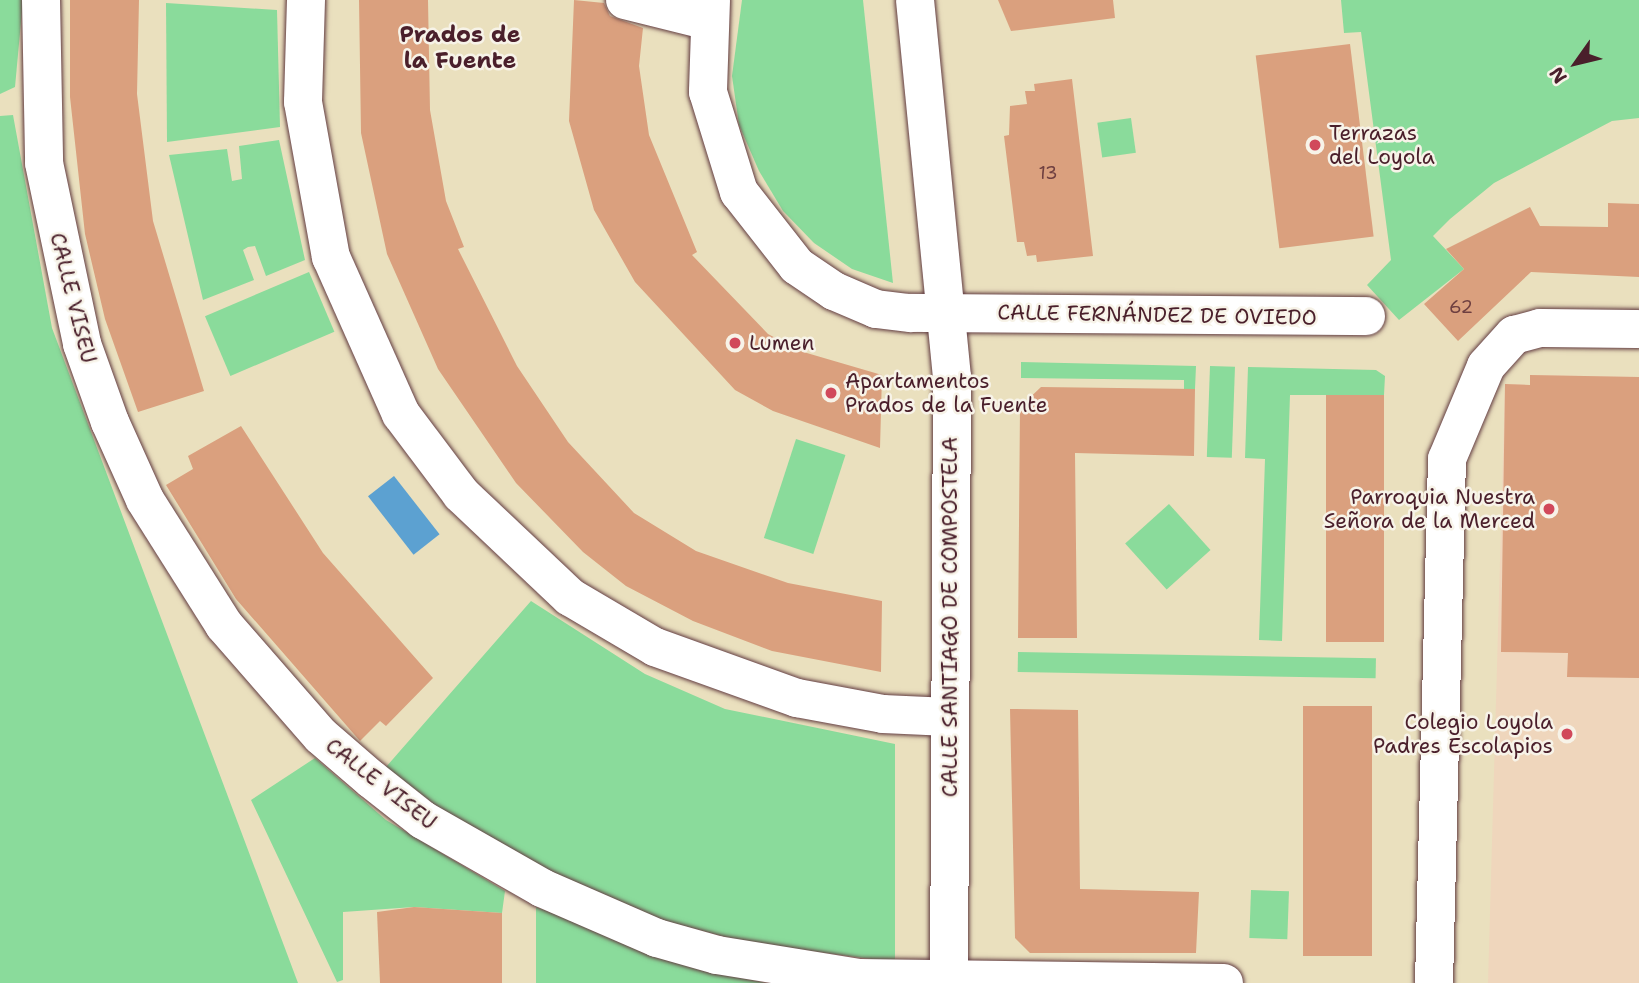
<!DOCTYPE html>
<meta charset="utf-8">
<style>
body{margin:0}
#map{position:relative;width:1639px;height:983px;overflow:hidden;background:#eae0be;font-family:"Shantell Sans",sans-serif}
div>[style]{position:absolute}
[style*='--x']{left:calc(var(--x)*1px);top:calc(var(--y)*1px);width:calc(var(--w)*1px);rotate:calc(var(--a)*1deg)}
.built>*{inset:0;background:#efd6bc}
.green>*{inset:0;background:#8adb9b;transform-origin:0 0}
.water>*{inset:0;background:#5ca1d1;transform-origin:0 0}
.building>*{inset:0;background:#daa07e;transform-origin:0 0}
.roads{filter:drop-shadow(0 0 2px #623c41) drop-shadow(0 0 2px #623c41)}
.street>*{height:38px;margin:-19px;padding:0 19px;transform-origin:19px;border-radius:19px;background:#fff}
.dots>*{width:19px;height:19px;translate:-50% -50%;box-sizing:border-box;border:4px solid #f7f3e8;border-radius:50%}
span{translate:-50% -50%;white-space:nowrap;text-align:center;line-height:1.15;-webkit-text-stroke:5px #f7f3e8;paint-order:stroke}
.number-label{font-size:18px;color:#6e3f40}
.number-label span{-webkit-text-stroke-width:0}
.poi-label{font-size:21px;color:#4a1f2b}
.left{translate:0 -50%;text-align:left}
.right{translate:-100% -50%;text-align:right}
.street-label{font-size:21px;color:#4a1f2b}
.neighbourhood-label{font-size:23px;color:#4a1f2b;font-weight:700}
.north{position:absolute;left:1541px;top:28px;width:70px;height:70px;-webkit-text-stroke:5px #f7f3e8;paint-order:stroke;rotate:236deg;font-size:19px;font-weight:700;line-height:28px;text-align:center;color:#4a1f2b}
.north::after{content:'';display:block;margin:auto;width:24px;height:32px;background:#4a1f2b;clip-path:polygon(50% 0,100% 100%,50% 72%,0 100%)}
</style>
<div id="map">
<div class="built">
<div style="clip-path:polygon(1530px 375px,1639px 377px,1639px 983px,1488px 983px,1505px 384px,1530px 385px)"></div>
</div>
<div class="green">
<div style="clip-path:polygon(0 0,23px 0,15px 87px,0 94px)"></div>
<div style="clip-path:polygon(742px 0,863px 0,893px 283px,852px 269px,814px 243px,783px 211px,759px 171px,739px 125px,732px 76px)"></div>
<div style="clip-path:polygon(1341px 0,1639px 0,1639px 118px,1612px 121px,1494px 183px,1450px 219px,1433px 236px,1464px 269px,1399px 320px,1367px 285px,1391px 260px,1361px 32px,1344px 33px)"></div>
<div style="clip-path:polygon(166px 3px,277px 10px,280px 127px,167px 142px)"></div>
<div style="clip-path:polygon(13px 115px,52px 328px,298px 983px,0 983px,0 116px)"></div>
<div style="left:1131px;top:118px;width:35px;height:34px;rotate:82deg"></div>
<div style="clip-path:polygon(279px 140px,305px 260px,266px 276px,255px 246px,248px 247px,243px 250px,254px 280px,203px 300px,169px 155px,227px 149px,232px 181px,242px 179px,239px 146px)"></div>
<div style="left:309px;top:272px;width:65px;height:113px;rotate:67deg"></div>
<div style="clip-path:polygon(1021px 362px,1196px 366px,1195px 389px,1184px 389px,1184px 380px,1021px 378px)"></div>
<div style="left:1210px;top:366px;width:25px;height:91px;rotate:2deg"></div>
<div style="clip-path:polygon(1248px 367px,1376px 370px,1385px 376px,1384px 395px,1290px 395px,1282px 641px,1259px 640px,1265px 459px,1245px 458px)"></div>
<div style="left:796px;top:439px;width:52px;height:104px;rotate:18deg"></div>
<div style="left:1169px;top:504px;width:62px;height:59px;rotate:48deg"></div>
<div style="clip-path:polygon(531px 601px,645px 674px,725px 709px,895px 744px,895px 962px,748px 943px,650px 917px,540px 868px,448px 815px,386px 767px)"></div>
<div style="left:1018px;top:652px;width:358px;height:20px;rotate:1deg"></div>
<div style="clip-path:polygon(315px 758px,386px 820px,505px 891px,502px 913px,414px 907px,343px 912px,343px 980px,337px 982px,251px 800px)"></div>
<div style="left:1251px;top:890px;width:38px;height:48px;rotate:2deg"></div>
<div style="clip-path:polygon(536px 907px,714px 972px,766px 983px,536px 983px)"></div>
</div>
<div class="water">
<div style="left:394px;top:476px;width:74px;height:33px;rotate:52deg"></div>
</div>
<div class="building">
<div style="clip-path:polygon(70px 0,139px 0,137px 94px,153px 221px,204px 391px,138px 412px,105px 319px,85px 234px,70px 97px)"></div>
<div style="clip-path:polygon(359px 0,428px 0,430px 110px,446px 201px,464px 247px,458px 249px,517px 366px,568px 442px,634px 513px,696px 551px,788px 583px,882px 601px,881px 672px,772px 651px,693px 621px,626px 586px,583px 552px,516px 483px,438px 369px,387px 254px,361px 133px)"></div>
<div style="clip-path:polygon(574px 0,604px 3px,610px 16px,643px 28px,639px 66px,649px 135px,697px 252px,692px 255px,768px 334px,800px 351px,882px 375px,880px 448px,773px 411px,735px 390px,635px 282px,594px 210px,569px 121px)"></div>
<div style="clip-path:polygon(998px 0,1113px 0,1115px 18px,1011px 31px)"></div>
<div style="left:1350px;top:44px;width:194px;height:95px;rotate:83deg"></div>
<div style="clip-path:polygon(1072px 79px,1093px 256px,1037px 262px,1036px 255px,1027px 256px,1024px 242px,1017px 242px,1004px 136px,1009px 135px,1010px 106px,1027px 104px,1025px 91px,1035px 91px,1034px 84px)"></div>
<div style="clip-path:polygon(1608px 203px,1639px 204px,1639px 277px,1531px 272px,1458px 341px,1424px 304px,1464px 269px,1446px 249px,1530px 207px,1540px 226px,1608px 227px)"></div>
<div style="clip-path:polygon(1530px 375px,1639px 377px,1639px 678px,1567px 677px,1568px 653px,1501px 652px,1505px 384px,1530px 385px)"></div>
<div style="clip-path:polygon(1041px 387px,1195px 389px,1194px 456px,1075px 453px,1077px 638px,1018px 638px,1020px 407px)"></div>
<div style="left:1326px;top:395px;width:58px;height:247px"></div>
<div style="clip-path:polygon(241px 426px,323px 553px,433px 678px,386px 726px,380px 721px,360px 741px,236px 599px,166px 485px,193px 469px,188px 456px)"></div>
<div style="left:1372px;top:706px;width:250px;height:69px;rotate:90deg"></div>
<div style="clip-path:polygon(1010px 709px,1078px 710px,1080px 889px,1199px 892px,1196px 953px,1030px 953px,1015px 938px)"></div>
<div style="clip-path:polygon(414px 907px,502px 913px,502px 983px,380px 983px,377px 912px)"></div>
</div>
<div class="roads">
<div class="street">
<div style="--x:41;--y:0;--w:163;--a:88.9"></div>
<div style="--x:44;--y:163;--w:185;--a:78.1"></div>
<div style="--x:82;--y:344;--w:83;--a:70.3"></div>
<div style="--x:110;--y:422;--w:85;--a:65.8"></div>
<div style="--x:145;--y:500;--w:148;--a:57.7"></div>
<div style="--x:224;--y:625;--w:147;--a:48.9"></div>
<div style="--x:321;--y:736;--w:66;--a:40.7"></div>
<div style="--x:371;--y:779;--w:66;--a:38.3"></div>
<div style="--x:423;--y:820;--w:137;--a:29.7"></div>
<div style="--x:542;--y:888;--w:125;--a:23.5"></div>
<div style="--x:657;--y:938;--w:62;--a:15.8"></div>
<div style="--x:717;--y:955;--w:144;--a:9.2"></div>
<div style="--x:859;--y:978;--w:365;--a:0.8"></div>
<div style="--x:306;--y:0;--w:102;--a:91.7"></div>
<div style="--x:303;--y:102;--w:158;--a:79.8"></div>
<div style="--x:331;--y:257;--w:172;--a:66"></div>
<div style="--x:401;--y:414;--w:100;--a:53.1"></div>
<div style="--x:461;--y:494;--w:150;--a:43.4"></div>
<div style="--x:570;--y:597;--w:99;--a:30.5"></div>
<div style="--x:655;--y:647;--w:151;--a:19.8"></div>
<div style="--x:797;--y:698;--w:87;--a:10.5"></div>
<div style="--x:883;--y:714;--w:66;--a:2.6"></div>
<div style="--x:625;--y:0;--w:87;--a:14"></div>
<div style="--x:711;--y:0;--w:92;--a:91.9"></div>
<div style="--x:708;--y:92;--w:105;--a:72.8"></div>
<div style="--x:739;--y:192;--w:94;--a:51.9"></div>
<div style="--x:797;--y:266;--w:45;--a:34"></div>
<div style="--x:834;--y:291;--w:46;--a:23.2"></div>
<div style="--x:876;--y:309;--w:35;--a:7"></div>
<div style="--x:911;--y:313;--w:455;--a:0.4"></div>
<div style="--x:915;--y:0;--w:379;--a:84.4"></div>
<div style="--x:952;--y:377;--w:606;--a:90.28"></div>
<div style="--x:1434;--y:983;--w:524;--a:-88.58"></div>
<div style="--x:1447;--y:459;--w:101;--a:-67.2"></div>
<div style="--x:1486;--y:366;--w:42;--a:-47.9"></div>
<div style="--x:1514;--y:335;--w:27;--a:-15"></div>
<div style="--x:1540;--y:328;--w:99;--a:0.6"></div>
</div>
</div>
<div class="dots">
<div style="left:1315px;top:145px;background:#d1495b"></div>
<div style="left:735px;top:343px;background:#d1495b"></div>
<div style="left:831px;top:393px;background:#d1495b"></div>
<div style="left:1549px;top:509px;background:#d1495b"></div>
<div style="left:1567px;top:734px;background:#d1495b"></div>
</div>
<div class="number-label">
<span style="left:1048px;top:173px">13</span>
<span style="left:1461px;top:307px">62</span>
</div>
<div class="poi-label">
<span class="left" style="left:1329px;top:145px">Terrazas<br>del Loyola</span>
<span class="left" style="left:749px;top:343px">Lumen</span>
<span class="left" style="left:845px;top:393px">Apartamentos<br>Prados de la Fuente</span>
<span class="right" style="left:1535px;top:509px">Parroquia Nuestra<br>Señora de la Merced</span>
<span class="right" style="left:1553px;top:734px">Colegio Loyola<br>Padres Escolapios</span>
</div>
<div class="street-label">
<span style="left:73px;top:298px;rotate:76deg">CALLE VISEU</span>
<span style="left:1157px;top:315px;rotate:1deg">CALLE FERNÁNDEZ DE OVIEDO</span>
<span style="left:950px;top:617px;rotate:-90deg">CALLE SANTIAGO DE COMPOSTELA</span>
<span style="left:381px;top:784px;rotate:38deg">CALLE VISEU</span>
</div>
<div class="neighbourhood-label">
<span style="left:460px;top:47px">Prados de<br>la Fuente</span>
</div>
<div class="north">N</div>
</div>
